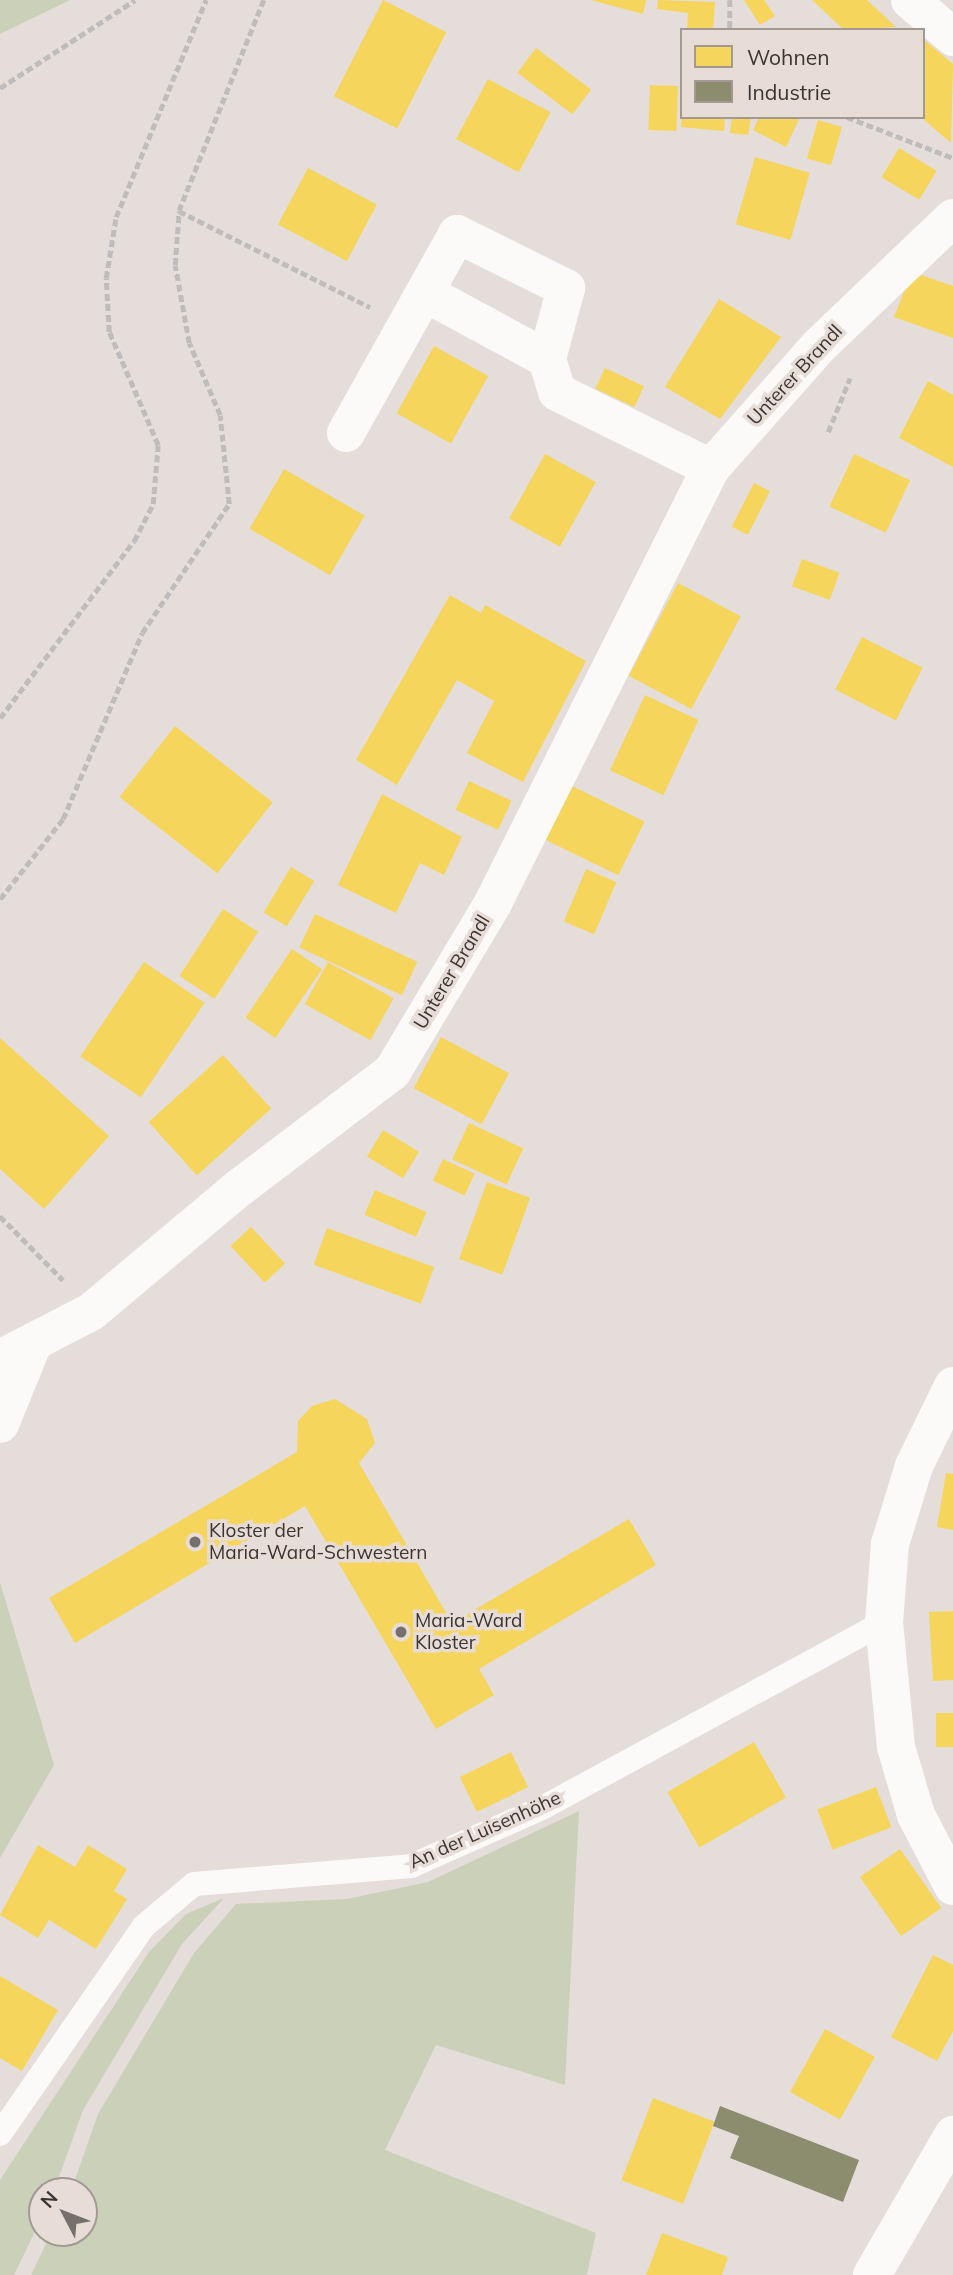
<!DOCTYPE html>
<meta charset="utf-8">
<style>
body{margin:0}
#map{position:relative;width:953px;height:2275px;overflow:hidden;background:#e4ddda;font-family:Mulish,sans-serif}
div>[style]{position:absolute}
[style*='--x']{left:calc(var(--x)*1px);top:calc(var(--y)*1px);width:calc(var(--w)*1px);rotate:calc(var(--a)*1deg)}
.green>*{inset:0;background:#cbd1b9}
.homes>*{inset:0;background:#f6d55c;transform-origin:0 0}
.industry>*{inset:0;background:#8c8c6e}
.path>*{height:4.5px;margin-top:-2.25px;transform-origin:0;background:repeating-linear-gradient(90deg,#bfbdbc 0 7px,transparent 0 10.5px)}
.service>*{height:24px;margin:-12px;padding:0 12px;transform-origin:12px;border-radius:12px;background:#fbfaf9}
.minor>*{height:38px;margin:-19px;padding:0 19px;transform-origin:19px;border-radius:19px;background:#fbfaf9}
.secondary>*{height:38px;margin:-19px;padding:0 19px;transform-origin:19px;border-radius:19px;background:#fbfaf9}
.dots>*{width:19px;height:19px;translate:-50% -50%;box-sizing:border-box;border:4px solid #e8dcd6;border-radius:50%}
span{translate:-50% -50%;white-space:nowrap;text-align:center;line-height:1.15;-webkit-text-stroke:7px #e8dcd6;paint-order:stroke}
.street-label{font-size:19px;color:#3a3533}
.poi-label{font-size:19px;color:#3a3533}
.left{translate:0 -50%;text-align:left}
.legend{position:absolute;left:680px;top:28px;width:245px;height:91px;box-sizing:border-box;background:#e8dcd6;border:2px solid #a29995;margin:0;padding:9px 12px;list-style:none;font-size:21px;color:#3a3533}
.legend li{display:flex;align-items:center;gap:14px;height:35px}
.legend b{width:35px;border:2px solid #a29995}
.north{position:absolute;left:28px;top:2177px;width:70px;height:70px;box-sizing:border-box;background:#e8dcd6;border:2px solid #a29995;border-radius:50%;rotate:312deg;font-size:19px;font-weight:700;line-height:28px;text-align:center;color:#3a3533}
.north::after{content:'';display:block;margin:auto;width:24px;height:32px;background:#76706d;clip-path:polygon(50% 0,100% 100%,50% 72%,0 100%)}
</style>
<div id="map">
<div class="green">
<div style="clip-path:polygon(0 0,70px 0,0 34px)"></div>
<div style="clip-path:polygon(0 1582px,54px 1765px,0 1858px)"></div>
<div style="clip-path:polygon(579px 1811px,565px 2085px,436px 2045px,385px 2150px,596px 2233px,587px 2275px,31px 2275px,51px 2233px,84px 2233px,84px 2191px,71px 2191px,98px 2114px,194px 1953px,236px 1904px,347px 1899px,428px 1882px)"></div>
<div style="clip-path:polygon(224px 1898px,182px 1944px,83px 2110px,54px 2191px,42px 2191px,42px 2217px,14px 2275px,0 2275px,0 2180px,149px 1952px,186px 1914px)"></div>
</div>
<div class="homes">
<div style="left:383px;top:0;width:71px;height:108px;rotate:27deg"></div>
<div style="clip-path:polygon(591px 0,646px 0,643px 14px)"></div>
<div style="clip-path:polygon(658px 0,715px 2px,713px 30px,687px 30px,688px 13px,657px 9px)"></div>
<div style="clip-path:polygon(744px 0,764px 0,775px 16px,760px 25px)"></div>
<div style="clip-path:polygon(812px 0,867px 0,896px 27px,844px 30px)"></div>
<div style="clip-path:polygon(923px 39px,953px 64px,951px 143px,923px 119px)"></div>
<div style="left:536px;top:48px;width:69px;height:31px;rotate:37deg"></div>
<div style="left:488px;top:79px;width:71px;height:68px;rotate:28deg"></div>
<div style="left:650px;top:85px;width:28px;height:45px;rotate:2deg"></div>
<div style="clip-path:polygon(682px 117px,725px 117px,724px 131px,681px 127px)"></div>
<div style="clip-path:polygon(732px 117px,751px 117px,748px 135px,730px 133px)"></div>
<div style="clip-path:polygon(759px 117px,800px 117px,786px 147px,753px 130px)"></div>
<div style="left:818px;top:120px;width:25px;height:40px;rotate:16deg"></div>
<div style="left:899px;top:148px;width:44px;height:34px;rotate:31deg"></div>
<div style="left:755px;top:157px;width:57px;height:70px;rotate:16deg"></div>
<div style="left:308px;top:168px;width:78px;height:64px;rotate:28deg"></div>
<div style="clip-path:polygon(912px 272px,953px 286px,953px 338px,894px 317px)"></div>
<div style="clip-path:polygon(719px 299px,781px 337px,720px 419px,665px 387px)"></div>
<div style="left:434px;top:346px;width:62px;height:77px;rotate:29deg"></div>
<div style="left:605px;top:368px;width:43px;height:23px;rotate:25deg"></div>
<div style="clip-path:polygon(928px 381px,953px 395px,953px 467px,899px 438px)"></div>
<div style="left:545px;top:454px;width:58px;height:74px;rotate:29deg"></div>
<div style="left:854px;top:454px;width:62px;height:58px;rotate:25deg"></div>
<div style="left:284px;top:469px;width:93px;height:69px;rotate:30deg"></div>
<div style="left:754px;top:483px;width:18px;height:49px;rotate:27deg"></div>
<div style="left:802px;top:559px;width:40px;height:29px;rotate:20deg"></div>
<div style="left:678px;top:583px;width:71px;height:105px;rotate:28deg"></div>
<div style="clip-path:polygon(450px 595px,481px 613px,485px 605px,586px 661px,523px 782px,467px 753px,494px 701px,457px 680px,397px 785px,356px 760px)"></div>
<div style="left:862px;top:637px;width:68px;height:59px;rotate:27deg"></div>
<div style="left:645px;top:695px;width:59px;height:83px;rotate:25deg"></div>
<div style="left:175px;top:726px;width:124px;height:90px;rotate:38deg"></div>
<div style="left:469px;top:781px;width:47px;height:32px;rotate:25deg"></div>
<div style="left:570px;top:785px;width:83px;height:60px;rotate:26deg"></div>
<div style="clip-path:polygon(382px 794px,462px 837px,444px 875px,420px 863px,396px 913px,338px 885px)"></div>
<div style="left:291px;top:867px;width:27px;height:53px;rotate:31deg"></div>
<div style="left:586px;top:869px;width:33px;height:57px;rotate:23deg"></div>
<div style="left:223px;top:909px;width:42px;height:80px;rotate:33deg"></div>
<div style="left:315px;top:914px;width:113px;height:37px;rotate:25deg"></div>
<div style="left:292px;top:949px;width:36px;height:83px;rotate:34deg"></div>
<div style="left:144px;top:962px;width:73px;height:114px;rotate:34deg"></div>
<div style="left:328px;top:962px;width:75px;height:48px;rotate:29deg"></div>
<div style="left:441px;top:1037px;width:77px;height:58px;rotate:28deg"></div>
<div style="clip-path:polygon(0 1038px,109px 1136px,44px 1209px,0 1169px)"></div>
<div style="left:223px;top:1055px;width:72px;height:100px;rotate:48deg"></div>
<div style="left:469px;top:1123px;width:60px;height:40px;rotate:25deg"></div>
<div style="left:383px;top:1130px;width:42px;height:31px;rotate:31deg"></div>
<div style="left:443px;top:1159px;width:35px;height:24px;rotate:25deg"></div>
<div style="left:487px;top:1182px;width:46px;height:82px;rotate:20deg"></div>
<div style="left:375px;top:1190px;width:56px;height:27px;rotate:23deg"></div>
<div style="left:251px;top:1227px;width:50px;height:28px;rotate:47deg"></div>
<div style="left:327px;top:1228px;width:114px;height:39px;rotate:20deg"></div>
<div style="clip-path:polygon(335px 1399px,367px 1419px,375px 1443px,359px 1463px,452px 1623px,629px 1519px,656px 1565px,479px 1669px,494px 1695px,436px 1729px,305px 1506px,75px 1643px,49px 1598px,297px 1452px,298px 1421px,312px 1406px)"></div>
<div style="clip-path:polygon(946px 1473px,953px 1474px,953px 1530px,937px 1527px)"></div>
<div style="clip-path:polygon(953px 1611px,953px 1680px,933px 1681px,929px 1612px)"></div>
<div style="left:936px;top:1713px;width:17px;height:34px"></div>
<div style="left:754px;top:1742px;width:64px;height:100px;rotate:60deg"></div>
<div style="left:511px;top:1752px;width:39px;height:57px;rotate:64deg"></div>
<div style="left:876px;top:1787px;width:43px;height:63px;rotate:69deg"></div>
<div style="clip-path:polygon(38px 1845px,75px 1867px,88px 1845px,127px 1869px,114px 1891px,127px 1899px,96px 1949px,49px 1920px,38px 1938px,0 1915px)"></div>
<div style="left:900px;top:1849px;width:72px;height:49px;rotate:55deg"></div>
<div style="clip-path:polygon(933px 1955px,953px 1965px,953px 2031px,937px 2061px,891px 2037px)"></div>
<div style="clip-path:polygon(0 1976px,58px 2010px,22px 2071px,0 2058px)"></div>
<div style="left:825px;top:2029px;width:57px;height:72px;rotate:29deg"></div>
<div style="left:653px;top:2098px;width:66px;height:88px;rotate:21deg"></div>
<div style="clip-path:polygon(662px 2233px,728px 2257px,722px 2275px,646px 2275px)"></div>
</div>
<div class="industry">
<div style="clip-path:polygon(720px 2106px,859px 2160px,843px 2202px,730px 2158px,739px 2136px,713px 2126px)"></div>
</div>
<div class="path">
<div style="--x:264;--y:0;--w:227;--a:111.9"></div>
<div style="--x:179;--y:211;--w:214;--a:26.7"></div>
<div style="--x:730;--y:0;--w:30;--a:90"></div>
<div style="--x:0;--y:88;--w:161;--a:-33.1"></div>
<div style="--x:847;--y:117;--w:114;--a:21.1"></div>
<div style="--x:828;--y:432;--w:58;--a:-67.8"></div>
<div style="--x:0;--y:718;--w:222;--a:-52.9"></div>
<div style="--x:134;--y:541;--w:42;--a:-62.8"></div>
<div style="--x:153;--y:504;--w:59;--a:-85.2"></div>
<div style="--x:158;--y:445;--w:123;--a:-113.4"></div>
<div style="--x:109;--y:332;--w:54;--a:-93.2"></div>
<div style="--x:106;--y:278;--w:62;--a:-80.7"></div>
<div style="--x:116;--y:217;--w:235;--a:-67.5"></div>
<div style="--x:0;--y:899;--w:102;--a:-51.8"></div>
<div style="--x:63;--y:819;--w:202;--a:-67"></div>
<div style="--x:142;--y:633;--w:156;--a:-56"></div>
<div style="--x:229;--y:504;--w:89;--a:-95.8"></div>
<div style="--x:220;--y:415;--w:78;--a:-113.3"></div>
<div style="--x:189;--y:343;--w:79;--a:-100.2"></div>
<div style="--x:175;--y:265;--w:54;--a:-85.8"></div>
<div style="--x:0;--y:1216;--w:90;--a:45.5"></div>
</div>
<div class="service">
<div style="--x:0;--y:2134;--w:253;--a:-55.3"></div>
<div style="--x:144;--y:1926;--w:65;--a:-40"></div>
<div style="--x:194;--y:1884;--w:218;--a:-4.7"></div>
<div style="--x:411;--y:1866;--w:143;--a:-23.9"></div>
<div style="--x:542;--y:1808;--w:389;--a:-28.5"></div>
</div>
<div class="minor">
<div style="--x:910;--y:0;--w:57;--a:40.7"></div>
<div style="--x:427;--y:294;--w:136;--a:28.4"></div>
<div style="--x:346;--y:433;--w:228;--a:-60.8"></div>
<div style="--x:457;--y:234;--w:122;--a:26.4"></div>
<div style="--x:566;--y:288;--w:73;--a:105"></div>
<div style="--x:547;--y:359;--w:34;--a:73"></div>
<div style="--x:557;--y:392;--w:172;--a:26.3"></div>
<div style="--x:0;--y:1359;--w:102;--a:-27.3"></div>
<div style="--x:91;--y:1312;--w:193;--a:-40"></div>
<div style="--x:239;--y:1188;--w:192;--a:-37.2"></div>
<div style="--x:392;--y:1072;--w:197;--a:-59.1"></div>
<div style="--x:493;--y:903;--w:487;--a:-63.4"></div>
<div style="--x:711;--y:468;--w:164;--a:-48.5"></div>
<div style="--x:820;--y:345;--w:184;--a:-43.7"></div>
<div style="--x:953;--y:1386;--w:89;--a:116"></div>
<div style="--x:914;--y:1466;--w:82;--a:107.1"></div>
<div style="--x:890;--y:1544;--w:78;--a:94.4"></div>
<div style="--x:884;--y:1622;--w:126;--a:84.5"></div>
<div style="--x:896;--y:1747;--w:71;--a:73.6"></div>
<div style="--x:916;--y:1815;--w:80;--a:62.5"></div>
<div style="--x:0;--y:1424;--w:87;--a:-67.8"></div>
</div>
<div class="secondary">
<div style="--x:872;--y:2275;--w:162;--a:-59.9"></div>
</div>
<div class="dots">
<div style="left:195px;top:1542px;background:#76706d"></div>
<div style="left:401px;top:1632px;background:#76706d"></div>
</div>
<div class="street-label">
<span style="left:795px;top:375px;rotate:-47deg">Unterer Brandl</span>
<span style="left:452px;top:972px;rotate:-59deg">Unterer Brandl</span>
<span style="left:485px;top:1830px;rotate:-24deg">An der Luisenhöhe</span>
</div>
<div class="poi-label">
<span class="left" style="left:209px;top:1542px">Kloster der<br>Maria-Ward-Schwestern</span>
<span class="left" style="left:415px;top:1632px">Maria-Ward<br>Kloster</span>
</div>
<ul class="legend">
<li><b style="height:19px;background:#f6d55c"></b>Wohnen</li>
<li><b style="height:19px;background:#8c8c6e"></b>Industrie</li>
</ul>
<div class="north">N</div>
</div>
